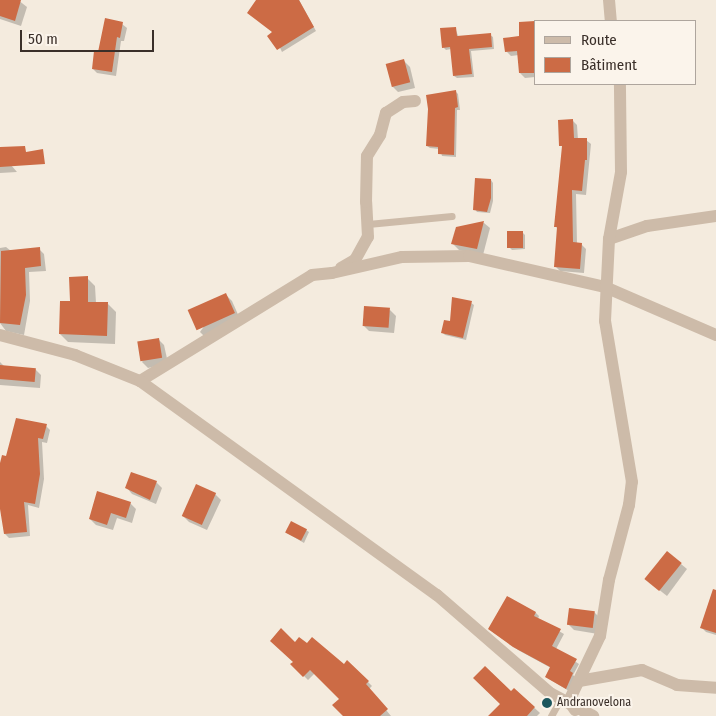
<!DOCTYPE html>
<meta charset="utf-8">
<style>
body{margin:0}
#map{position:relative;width:716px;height:716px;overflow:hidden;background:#f4ebde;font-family:"Fira Sans Condensed",sans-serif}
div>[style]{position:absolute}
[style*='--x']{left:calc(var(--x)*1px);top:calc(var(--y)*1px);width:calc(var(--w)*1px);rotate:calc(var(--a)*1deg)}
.shadow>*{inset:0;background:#0003}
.building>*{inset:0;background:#cc6b45;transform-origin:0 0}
.service>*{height:7px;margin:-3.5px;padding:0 3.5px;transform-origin:3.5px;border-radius:3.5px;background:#cdbba9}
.minor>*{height:12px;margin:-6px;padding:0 6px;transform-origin:6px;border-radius:6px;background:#cdbba9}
.tertiary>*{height:12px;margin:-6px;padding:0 6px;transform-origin:6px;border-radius:6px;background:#cdbba9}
.dots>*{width:14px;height:14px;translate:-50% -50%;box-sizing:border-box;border:2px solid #fbf4eb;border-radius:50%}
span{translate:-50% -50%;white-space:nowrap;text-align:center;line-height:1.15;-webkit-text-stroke:4px #fbf4eb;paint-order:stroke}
.poi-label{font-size:12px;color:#3a2f29}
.left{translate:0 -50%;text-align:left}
.legend{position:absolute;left:534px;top:20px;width:162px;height:65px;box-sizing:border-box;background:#fbf4eb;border:1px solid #aea59d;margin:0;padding:6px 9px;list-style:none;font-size:15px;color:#3a2f29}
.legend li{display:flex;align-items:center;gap:10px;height:25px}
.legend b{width:25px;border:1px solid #aea59d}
.scale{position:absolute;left:20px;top:30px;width:134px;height:22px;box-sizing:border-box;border:2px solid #3a2f29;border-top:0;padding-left:6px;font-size:15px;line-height:18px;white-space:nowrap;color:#3a2f29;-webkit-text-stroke:4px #fbf4eb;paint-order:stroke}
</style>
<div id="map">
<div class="shadow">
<div style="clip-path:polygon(0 0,18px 0,27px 7px,21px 26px,0 19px)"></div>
<div style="clip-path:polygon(257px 0,299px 0,316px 31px,282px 52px)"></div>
<div style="clip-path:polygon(535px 22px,535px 77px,525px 78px,520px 73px,519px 55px,511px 56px,506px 51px)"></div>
<div style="clip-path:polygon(122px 24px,127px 28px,124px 41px,121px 41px,116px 76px,97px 73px,93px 69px,99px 53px)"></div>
<div style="clip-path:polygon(455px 28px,459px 38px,490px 35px,493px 37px,494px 49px,471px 51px,474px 77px,457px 78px,454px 76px,451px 49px,446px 50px,443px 47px)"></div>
<div style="clip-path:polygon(404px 61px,410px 67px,415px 88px,398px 92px,392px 86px)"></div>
<div style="clip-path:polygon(456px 92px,458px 94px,460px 110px,457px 110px,456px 157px,442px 156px,440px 149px,430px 148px,427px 146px)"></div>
<div style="clip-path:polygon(573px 121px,577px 125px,578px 140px,586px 140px,591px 144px,586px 195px,576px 194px,577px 244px,581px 244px,586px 249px,584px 273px,560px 271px,555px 266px,558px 229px,555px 226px,563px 148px,561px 145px)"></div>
<div style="clip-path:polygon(0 162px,11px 165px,17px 172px,0 173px)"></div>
<div style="clip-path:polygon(491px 180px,493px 183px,493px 201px,490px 213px,477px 212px,475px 209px)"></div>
<div style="clip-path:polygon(484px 223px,490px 228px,483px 255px,459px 250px,453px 244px,457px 228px)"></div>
<div style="clip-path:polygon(522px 232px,525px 235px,525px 249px,512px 250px,509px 247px)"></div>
<div style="clip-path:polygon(6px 247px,11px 251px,39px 249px,44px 254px,46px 271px,29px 272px,30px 301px,24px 335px,6px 331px,0 323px,0 248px)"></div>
<div style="clip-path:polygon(87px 278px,95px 286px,96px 303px,108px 304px,116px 312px,115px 344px,68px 342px,60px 334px,72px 302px)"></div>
<div style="clip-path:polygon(226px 295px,232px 301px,240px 319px,206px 338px,200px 332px)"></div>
<div style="clip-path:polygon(471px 303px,474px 305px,466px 340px,445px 335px,442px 332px)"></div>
<div style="clip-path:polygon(390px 310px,396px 316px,394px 333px,369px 331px,363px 325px)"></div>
<div style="clip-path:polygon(158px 339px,164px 345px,168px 363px,148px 368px,142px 362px)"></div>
<div style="clip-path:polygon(0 362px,5px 367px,35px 369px,41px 375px,40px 388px,0 385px)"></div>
<div style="clip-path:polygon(46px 426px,50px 430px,47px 443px,42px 442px,44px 479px,39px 508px,28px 505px,30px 536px,9px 538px,5px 534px,0 497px,0 468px,7px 457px)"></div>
<div style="clip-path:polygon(156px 482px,162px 488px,156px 504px,132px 494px,127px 488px)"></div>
<div style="clip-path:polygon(215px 494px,221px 500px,207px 530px,189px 522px,183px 516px)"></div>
<div style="clip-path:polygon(130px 503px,136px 509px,132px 523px,117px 518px,113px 530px,96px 525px,90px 519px)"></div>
<div style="clip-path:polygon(306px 530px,309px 532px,304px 543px,287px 533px)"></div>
<div style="clip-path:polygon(681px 564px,687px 569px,667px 596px,653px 585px)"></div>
<div style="clip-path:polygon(507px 598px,536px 613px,539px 616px,538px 619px,564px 634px,556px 649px,579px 664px,573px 675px,576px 678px,569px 691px,546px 677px,551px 668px,518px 650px,493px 632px)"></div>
<div style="clip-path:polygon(716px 601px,716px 635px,706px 632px,702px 628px)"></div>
<div style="clip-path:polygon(594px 612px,600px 618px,598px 634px,574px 630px,568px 624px)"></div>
<div style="clip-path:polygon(295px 643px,344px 666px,368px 682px,372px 686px,369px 689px,391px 716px,345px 716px,341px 699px,315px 673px,308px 680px,292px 664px,294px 662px)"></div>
<div style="clip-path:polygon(514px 689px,540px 713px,537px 716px,493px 716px)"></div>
</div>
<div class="building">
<div style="clip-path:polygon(0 0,21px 0,15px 21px,0 16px)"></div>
<div style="clip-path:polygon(256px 0,299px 0,314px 27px,277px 50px,267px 36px,272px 32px,247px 13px)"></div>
<div style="clip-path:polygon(105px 18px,123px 22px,120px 38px,117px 37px,112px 72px,92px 69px,94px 51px,98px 52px)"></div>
<div style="clip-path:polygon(535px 21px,535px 73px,519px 73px,517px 51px,505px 52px,503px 38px,519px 36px,519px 22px)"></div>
<div style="clip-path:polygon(456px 27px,457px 36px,491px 33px,492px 47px,469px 49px,472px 74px,453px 76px,450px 47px,442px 48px,440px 28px)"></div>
<div style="left:404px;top:59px;width:24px;height:19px;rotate:75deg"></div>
<div style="clip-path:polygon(456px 90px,458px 107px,455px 108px,454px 155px,438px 154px,438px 147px,426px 146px,428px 109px,426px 95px)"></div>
<div style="clip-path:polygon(573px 119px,574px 138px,587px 138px,587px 160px,585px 160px,582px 191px,572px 190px,573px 242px,582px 243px,580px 269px,554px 267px,557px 227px,554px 227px,562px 146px,559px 146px,558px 120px)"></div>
<div style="clip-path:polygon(25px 146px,26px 152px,43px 149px,45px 164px,0 167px,0 147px)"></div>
<div style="clip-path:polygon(475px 178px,491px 179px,491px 198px,487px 212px,473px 210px)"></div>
<div style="clip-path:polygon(484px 221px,477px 249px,451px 244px,456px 227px)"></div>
<div style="left:507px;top:231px;width:16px;height:17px"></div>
<div style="clip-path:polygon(40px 247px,41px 266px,25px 268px,26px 295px,20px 325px,0 323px,1px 251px)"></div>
<div style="clip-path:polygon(88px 276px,88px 302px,108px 302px,107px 336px,59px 334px,60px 301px,70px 301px,69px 277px)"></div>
<div style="left:226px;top:293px;width:22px;height:42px;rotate:66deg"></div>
<div style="clip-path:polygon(452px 297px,472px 301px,463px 338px,441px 333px,444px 320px,450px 321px)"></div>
<div style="left:364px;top:306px;width:26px;height:20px;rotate:4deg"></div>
<div style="left:159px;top:338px;width:20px;height:22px;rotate:81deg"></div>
<div style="left:0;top:365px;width:36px;height:14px;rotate:5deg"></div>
<div style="clip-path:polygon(16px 418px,47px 424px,43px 439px,38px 438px,40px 474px,35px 504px,24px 502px,27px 532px,4px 534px,0 509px,0 463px,2px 455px,6px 456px)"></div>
<div style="clip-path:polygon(131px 472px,157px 481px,150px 500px,125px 488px)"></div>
<div style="left:196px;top:484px;width:22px;height:35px;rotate:24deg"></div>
<div style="clip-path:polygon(97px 491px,131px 502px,126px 518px,111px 513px,107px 525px,89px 519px)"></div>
<div style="left:291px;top:521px;width:18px;height:13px;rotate:27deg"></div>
<div style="left:667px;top:551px;width:19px;height:36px;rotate:39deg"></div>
<div style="clip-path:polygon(713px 589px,716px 590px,716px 633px,700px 628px)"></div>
<div style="clip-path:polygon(507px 596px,536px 612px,534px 616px,561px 629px,552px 646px,577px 659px,570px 671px,573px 673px,566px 689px,545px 677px,550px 667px,513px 647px,488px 629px)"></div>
<div style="left:569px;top:608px;width:26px;height:17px;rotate:7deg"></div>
<div style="clip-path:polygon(281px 628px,295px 642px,299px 637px,307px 643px,312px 637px,344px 664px,347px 660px,369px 681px,366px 684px,388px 709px,380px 716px,343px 716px,332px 705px,339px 699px,310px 670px,303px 677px,290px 664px,293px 662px,270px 641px)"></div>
<div style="clip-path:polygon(485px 666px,511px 691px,514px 688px,535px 707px,527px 716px,488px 716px,500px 704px,473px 678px)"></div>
</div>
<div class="service">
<div style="--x:368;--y:224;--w:84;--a:-5.4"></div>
<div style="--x:551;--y:716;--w:21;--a:-61"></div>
</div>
<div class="minor">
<div style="--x:609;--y:0;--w:21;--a:85"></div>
<div style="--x:609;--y:239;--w:40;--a:-18.9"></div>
<div style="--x:647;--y:226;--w:70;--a:-8.2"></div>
<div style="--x:341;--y:268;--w:16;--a:-30"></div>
<div style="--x:355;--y:260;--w:26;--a:-61"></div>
<div style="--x:368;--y:237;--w:35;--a:-93"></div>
<div style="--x:366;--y:202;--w:46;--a:-88.8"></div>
<div style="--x:367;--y:156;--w:25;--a:-58"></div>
<div style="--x:380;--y:135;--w:23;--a:-75"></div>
<div style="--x:386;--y:113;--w:20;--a:-33"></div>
<div style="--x:403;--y:102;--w:12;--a:-5"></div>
<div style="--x:140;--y:381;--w:202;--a:-31.6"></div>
<div style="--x:312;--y:275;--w:20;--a:-6"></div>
<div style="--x:332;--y:273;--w:72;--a:-12.9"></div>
<div style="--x:402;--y:257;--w:67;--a:-0.9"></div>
<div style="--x:469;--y:256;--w:139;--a:12.8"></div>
<div style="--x:605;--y:287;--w:121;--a:23.4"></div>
<div style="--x:579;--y:681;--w:64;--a:-9.9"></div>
<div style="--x:642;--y:670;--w:38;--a:23"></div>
<div style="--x:677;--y:685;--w:39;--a:4"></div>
<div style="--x:575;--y:710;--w:11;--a:-124"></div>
<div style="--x:569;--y:701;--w:72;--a:-64.5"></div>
<div style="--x:600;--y:636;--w:57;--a:-80.9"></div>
<div style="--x:609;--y:580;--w:78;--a:-75.1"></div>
<div style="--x:629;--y:505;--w:23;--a:-83"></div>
<div style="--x:632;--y:482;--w:163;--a:-99.5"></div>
<div style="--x:605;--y:321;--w:82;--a:-87.2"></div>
<div style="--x:609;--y:239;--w:68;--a:-79.8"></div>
<div style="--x:621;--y:172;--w:88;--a:-90.7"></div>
</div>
<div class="tertiary">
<div style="--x:0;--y:335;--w:78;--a:14.9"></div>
<div style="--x:75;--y:355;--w:70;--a:21.8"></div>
<div style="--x:140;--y:381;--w:366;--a:35.8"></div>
<div style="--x:437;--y:595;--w:150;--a:40.9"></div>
<div style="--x:550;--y:693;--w:49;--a:28.1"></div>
</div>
<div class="dots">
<div style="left:547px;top:703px;background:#1c575e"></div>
</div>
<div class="poi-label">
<span class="left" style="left:557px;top:703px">Andranovelona</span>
</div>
<ul class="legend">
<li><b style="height:6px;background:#cdbba9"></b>Route</li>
<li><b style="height:14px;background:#cc6b45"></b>Bâtiment</li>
</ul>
<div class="scale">50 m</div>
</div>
